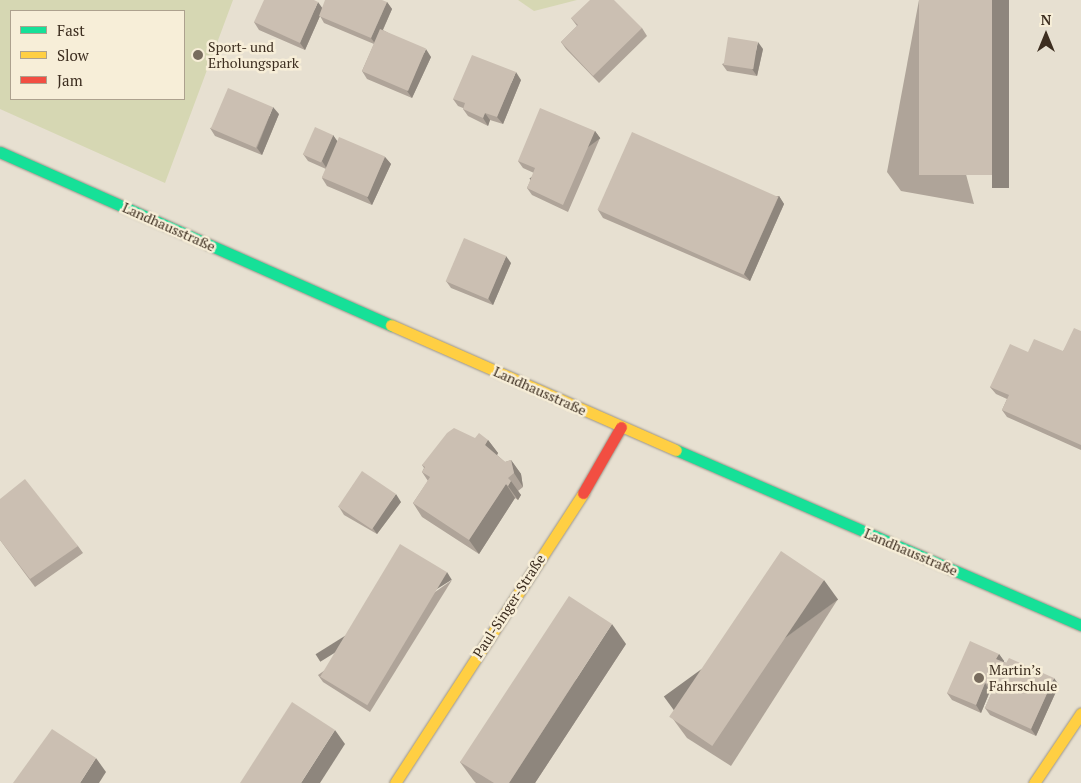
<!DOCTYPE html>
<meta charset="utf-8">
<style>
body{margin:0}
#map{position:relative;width:1081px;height:783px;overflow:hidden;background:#e7e0d1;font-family:"PT Serif",serif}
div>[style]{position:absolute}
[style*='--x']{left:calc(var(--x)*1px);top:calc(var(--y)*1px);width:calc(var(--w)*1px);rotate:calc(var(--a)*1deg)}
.green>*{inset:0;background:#d6d7b3}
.roads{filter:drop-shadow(0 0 1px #9c958a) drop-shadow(0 0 1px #9c958a)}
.fast>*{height:11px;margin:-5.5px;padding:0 5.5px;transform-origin:5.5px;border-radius:5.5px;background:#16e098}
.slow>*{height:11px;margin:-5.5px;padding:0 5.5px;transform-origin:5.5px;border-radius:5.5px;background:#ffcf43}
.jam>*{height:11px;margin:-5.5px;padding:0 5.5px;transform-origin:5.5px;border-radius:5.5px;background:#f24e42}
.wall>*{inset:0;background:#afa499}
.shaded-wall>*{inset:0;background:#8e867d;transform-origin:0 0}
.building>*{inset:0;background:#cbbfb2;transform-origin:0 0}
.dots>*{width:14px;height:14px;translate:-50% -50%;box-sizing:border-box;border:2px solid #f7eed8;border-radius:50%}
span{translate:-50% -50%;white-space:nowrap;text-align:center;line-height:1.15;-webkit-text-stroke:5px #f7eed8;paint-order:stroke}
.poi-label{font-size:14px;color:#3d2e20}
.left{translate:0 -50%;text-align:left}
.street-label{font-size:14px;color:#3d2e20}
.legend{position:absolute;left:10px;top:10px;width:175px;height:90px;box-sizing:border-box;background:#f7eed8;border:1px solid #ada18e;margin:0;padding:6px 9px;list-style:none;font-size:15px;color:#3d2e20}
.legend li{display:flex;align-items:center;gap:10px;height:25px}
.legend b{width:25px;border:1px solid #ada18e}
.north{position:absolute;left:1021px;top:10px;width:50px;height:50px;-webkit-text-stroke:4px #f7eed8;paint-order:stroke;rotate:0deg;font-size:14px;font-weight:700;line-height:20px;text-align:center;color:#3d2e20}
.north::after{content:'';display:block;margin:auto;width:18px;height:22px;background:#3d2e20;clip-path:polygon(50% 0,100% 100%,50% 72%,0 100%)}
</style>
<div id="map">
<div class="green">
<div style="clip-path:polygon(evenodd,0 0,233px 0,165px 183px,0 109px,0 0,184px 11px,184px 99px,11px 99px,11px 11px,184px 11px)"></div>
<div style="clip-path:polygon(518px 0,577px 0,534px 11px)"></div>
</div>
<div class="roads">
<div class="fast">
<div style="--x:0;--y:152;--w:428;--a:23.9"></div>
<div style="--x:676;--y:450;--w:441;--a:23.4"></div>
</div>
<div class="slow">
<div style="--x:391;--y:325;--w:311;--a:23.7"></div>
<div style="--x:395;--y:783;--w:346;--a:-57"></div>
<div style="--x:1034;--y:783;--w:84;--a:-56.1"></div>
</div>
<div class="jam">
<div style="--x:583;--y:493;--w:76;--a:-60.1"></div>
</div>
</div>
<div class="wall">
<div style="clip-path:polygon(919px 0,974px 204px,901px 191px,887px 172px)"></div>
<div style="clip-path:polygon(387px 2px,392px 9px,383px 30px,431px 57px,412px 98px,367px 79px,362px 71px,374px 44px,324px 23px,320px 16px,305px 50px,259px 30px,254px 22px,322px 8px)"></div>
<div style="clip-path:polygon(571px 18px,642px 28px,647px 36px,599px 83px,566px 49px,561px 42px,577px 26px)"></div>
<div style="clip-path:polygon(763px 49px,757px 76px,727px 71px,722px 64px)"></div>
<div style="clip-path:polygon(521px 80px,503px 124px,490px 120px,488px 126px,468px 116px,463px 109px,463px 108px,458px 106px,453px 99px)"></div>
<div style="clip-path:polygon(279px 114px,262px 155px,215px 136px,210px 128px)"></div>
<div style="clip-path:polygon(595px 131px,600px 138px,568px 212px,532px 195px,527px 188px,534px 173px,523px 168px,518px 161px)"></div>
<div style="clip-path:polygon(333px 135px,337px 142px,385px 157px,391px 164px,372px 205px,327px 186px,322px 178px,326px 169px,308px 161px,303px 154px)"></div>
<div style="clip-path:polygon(779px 196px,784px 204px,750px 281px,603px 218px,598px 210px)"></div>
<div style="clip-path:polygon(511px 263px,493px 305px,451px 288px,446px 281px)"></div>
<div style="clip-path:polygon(1081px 331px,1081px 450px,1007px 417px,1002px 410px,1007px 399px,996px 394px,990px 387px,1028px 352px,1063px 351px)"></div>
<div style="clip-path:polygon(475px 438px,488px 440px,498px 453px,497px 455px,505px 462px,511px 460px,521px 474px,523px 487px,518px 491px,521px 495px,518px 500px,515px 498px,479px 554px,422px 517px,413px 503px,428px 481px,422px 472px,424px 468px,422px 465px)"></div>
<div style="clip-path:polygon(0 499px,78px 546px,83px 553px,35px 587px,0 540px)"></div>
<div style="clip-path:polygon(401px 502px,377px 534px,344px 515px,339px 507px)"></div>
<div style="clip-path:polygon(452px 580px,370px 712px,323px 682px,318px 675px)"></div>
<div style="clip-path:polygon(838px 599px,731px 766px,687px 738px,673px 719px)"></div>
<div style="clip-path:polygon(626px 644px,535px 783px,476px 783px,474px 781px,460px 762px)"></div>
<div style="clip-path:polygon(999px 654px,1004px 661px,1004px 662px,1059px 685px,1036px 736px,990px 715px,985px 708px,992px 692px,990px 691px,981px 713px,952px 700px,947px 693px)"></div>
</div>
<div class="shaded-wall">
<div style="left:992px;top:0;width:17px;height:188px"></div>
<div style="clip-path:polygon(318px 2px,323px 9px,305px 50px,300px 43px)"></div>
<div style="clip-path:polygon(387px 2px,392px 9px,376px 45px,371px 38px)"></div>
<div style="clip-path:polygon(758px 42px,763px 49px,757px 76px,752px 69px)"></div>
<div style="clip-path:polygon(426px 49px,431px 57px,412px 98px,407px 91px)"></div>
<div style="clip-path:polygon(516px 72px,521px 80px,503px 124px,497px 117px)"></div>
<div style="clip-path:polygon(273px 107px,279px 114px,262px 155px,257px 148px)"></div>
<div style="clip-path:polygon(485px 113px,490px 120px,488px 126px,483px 118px)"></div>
<div style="left:595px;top:131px;width:9px;height:81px;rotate:54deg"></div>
<div style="clip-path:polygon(333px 135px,338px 142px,327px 169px,322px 161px)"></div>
<div style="clip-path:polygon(385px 157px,391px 164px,372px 205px,367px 197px)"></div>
<div style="clip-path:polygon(779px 196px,784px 204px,750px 281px,744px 274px)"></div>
<div style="clip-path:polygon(506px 256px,511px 263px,493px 305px,488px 298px)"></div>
<div style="clip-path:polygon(488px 440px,498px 453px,495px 459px,485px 445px)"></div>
<div style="clip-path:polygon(511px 460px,521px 474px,523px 487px,514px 473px)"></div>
<div style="clip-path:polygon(511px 481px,521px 495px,518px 500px,508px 486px)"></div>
<div style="clip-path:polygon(506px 484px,515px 498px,479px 554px,469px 540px)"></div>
<div style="clip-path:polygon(396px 494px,401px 502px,377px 534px,372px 527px)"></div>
<div style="left:447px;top:572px;width:9px;height:155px;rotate:58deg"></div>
<div style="left:824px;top:580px;width:24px;height:198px;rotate:54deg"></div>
<div style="clip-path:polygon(612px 624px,626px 644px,535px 783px,509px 783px)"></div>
<div style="clip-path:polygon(999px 654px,1004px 661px,1002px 666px,996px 659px)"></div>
<div style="clip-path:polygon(1054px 678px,1059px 685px,1036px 736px,1031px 729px)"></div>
<div style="clip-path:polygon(985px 683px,990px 691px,981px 713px,976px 705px)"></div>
<div style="clip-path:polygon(335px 730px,345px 744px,320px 783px,301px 783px)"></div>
<div style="clip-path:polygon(96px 758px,106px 772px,99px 783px,80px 783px)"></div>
</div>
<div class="building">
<div style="clip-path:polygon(264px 0,314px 0,318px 2px,300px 43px,254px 22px)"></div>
<div style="clip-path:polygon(325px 0,382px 0,387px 2px,371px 38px,319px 16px)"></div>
<div style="clip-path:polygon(590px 0,614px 0,642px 28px,593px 76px,561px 42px,578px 25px,571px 18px)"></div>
<div style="left:919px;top:0;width:73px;height:175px"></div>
<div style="left:380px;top:29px;width:50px;height:46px;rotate:23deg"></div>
<div style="left:728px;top:37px;width:30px;height:28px;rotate:9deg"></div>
<div style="clip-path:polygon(472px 55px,516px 72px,497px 117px,485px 113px,483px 118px,463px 109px,465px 103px,453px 99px)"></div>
<div style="left:228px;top:88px;width:49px;height:44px;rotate:23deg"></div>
<div style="clip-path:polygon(540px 108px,595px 131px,563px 205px,527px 188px,535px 168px,518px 161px)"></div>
<div style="left:315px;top:127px;width:20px;height:30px;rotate:24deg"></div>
<div style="left:632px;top:132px;width:160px;height:85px;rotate:24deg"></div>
<div style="left:339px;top:137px;width:50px;height:44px;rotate:23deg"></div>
<div style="left:464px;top:238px;width:46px;height:47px;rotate:23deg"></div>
<div style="clip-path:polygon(1074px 328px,1081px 331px,1081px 445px,1002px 410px,1009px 395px,990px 387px,1010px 344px,1028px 352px,1034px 339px,1063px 351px)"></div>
<div style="clip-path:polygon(454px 428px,475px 438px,479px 433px,488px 440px,485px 445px,505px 462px,511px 460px,514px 473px,508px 478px,511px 481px,508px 486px,506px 484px,469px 540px,413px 503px,430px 477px,422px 472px,425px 467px,422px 465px,447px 433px)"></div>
<div style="left:362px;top:471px;width:41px;height:43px;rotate:34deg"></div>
<div style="clip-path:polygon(25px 479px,78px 546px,30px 579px,0 540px,0 499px)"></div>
<div style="left:400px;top:544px;width:55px;height:155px;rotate:31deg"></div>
<div style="left:781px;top:551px;width:52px;height:200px;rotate:34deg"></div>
<div style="clip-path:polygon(569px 596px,612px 624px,509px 783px,494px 783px,460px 762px)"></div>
<div style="clip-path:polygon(970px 641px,999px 654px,996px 659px,1006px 663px,1009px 658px,1054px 678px,1031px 729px,985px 708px,994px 687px,985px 683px,976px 705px,947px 693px)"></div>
<div style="clip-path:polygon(292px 702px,335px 730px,301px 783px,240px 783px)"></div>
<div style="clip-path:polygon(52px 729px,96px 758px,80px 783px,13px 783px)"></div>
</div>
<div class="dots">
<div style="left:198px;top:55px;background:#786c5e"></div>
<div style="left:979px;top:678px;background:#786c5e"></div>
</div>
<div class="poi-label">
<span class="left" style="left:208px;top:55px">Sport- und<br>Erholungspark</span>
<span class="left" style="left:989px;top:678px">Martin’s<br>Fahrschule</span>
</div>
<div class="street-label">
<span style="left:169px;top:227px;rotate:24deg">Landhausstraße</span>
<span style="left:540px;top:391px;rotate:24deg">Landhausstraße</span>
<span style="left:911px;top:552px;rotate:23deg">Landhausstraße</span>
<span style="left:509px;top:606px;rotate:-57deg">Paul-Singer-Straße</span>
</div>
<ul class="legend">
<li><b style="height:6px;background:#16e098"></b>Fast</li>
<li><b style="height:6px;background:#ffcf43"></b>Slow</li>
<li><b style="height:6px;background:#f24e42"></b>Jam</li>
</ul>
<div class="north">N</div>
</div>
